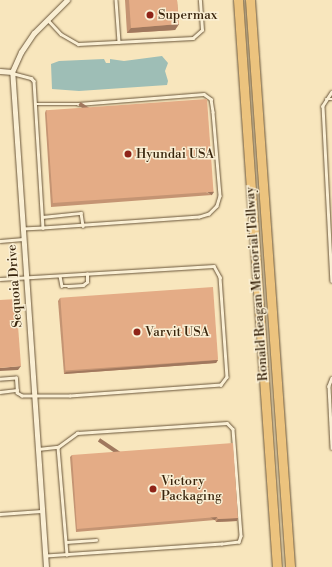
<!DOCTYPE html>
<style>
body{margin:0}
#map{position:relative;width:332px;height:567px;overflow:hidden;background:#f8e6bd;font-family:"Libre Bodoni",serif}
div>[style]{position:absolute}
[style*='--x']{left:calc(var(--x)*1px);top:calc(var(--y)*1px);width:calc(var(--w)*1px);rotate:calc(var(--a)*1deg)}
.water>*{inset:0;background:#9ebeb6}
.roads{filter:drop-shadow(0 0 1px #695539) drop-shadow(0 0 1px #695539)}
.lane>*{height:2.5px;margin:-1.25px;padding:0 1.25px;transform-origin:1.25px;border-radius:1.25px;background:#faefd4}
.street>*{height:5px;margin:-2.5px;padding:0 2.5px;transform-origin:2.5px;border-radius:2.5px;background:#faefd4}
.highway>*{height:9px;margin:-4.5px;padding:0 4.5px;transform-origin:4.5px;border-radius:4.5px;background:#ecc37e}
.wall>*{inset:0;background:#c49473}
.shaded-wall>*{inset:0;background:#a0785e;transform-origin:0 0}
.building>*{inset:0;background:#e4ac86;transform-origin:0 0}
.dots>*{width:11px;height:11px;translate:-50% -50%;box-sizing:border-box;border:2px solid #faefd4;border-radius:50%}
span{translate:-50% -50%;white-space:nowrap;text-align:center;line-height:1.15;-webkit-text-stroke:3px #faefd4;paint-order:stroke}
.poi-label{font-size:13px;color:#39250d}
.left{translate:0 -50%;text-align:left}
.street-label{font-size:13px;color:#39250d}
</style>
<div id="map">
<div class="water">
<div style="clip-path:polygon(162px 56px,168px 63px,165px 71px,168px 81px,167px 85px,79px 91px,52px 89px,51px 64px,59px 61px,104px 59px,106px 63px,110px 63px,110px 59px,124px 61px)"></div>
</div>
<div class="roads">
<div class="lane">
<div style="--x:116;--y:0;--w:42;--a:85.9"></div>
<div style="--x:48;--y:20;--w:19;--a:47"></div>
<div style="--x:61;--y:34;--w:20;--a:30"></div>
<div style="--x:78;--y:44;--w:115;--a:-3"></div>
<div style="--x:193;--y:38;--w:12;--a:-42"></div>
<div style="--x:202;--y:30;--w:30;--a:-94"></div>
<div style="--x:12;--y:73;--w:20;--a:15"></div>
<div style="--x:31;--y:78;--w:4;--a:45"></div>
<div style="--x:34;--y:81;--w:147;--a:86.5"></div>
<div style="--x:43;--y:228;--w:20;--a:177"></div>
<div style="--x:332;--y:92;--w:17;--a:123"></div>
<div style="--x:323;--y:106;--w:175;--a:87.1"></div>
<div style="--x:326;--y:99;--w:6;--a:0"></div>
<div style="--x:35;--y:104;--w:43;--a:0"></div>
<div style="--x:78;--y:104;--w:126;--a:-4.5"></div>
<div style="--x:204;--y:94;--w:9;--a:36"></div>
<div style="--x:211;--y:99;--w:13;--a:81"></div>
<div style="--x:213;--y:112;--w:84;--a:85.2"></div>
<div style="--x:220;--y:196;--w:10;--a:107"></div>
<div style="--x:217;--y:206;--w:11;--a:135"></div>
<div style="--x:209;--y:214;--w:10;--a:163"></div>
<div style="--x:199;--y:217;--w:156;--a:176"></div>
<div style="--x:42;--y:217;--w:39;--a:-6"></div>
<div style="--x:81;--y:213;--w:13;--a:81"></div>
<div style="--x:0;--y:241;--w:23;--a:-5"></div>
<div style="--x:60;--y:276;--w:10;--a:79"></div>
<div style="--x:62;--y:286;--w:6;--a:0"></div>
<div style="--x:68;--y:286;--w:15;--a:-4"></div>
<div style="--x:83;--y:285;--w:5;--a:-37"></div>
<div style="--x:87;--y:282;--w:8;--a:-90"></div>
<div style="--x:0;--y:279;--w:214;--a:-3.5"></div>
<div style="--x:214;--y:266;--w:13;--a:61"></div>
<div style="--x:220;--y:277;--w:100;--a:86"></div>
<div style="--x:227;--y:377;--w:10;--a:127"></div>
<div style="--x:221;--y:385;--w:151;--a:175.8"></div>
<div style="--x:70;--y:396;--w:48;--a:180"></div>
<div style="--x:22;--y:396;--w:6;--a:-149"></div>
<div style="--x:17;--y:393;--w:15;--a:-94"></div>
<div style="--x:16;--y:378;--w:16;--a:176"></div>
<div style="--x:332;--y:378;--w:9;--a:111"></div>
<div style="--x:329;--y:386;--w:62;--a:87.2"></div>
<div style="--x:0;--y:392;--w:17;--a:-7"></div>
<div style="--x:58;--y:447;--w:108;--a:85.2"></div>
<div style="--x:38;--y:449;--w:20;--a:-6"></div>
<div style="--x:58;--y:447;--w:24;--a:-36"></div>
<div style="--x:77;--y:433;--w:150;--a:-3.8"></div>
<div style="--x:227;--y:423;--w:8;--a:45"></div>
<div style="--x:233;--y:429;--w:107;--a:85.7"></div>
<div style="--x:241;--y:536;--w:6;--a:108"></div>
<div style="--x:239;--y:542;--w:17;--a:173"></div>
<div style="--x:222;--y:544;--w:176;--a:176.1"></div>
<div style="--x:0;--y:514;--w:41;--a:-4.2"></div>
<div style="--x:66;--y:542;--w:30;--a:-4"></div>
</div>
<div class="street">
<div style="--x:0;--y:71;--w:12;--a:5"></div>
<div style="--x:46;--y:567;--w:496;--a:-93.9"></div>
<div style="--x:12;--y:72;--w:22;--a:-66"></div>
<div style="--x:21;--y:52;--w:23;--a:-56"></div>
<div style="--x:34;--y:33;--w:47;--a:-45"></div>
</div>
<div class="highway">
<div style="--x:238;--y:0;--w:568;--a:86.07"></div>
<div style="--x:250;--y:0;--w:568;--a:85.96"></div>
</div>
</div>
<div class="wall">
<div style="clip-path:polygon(125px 0,177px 0,179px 24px,175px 30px,127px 33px)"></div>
<div style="clip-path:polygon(46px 110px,212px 195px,51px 207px,45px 113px)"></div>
<div style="clip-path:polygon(60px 298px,218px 360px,216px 363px,64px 374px,58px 301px)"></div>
<div style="clip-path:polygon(72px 455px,238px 518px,237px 521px,216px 522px,215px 520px,76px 532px,70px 457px)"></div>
</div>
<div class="shaded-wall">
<div style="clip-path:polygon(179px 24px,175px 30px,127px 33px,131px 28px)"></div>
<div style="left:214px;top:192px;width:4px;height:161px;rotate:124deg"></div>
<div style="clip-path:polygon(218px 360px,216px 363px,64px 374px,66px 372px)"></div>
<div style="clip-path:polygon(21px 366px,18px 370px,0 371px,0 368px)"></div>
<div style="left:217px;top:517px;width:4px;height:141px;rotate:124deg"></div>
<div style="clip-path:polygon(238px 518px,237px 521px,216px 522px,218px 519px)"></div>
</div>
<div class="building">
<div style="clip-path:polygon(129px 0,177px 0,179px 24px,131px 28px)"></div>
<div style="left:207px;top:99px;width:93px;height:161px;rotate:86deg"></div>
<div style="left:213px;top:287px;width:73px;height:153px;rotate:86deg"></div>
<div style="clip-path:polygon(16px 299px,21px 366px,0 368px,0 300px)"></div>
<div style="clip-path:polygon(233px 443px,238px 518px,218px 519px,217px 517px,77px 529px,72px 455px)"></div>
</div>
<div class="dots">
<div style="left:150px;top:15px;background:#8f2418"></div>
<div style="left:128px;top:154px;background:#8f2418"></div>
<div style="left:137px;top:332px;background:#8f2418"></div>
<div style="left:153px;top:489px;background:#8f2418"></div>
</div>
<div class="poi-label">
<span class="left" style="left:158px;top:15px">Supermax</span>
<span class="left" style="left:136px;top:154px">Hyundai USA</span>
<span class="left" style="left:145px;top:332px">Varvit USA</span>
<span class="left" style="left:161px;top:489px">Victory<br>Packaging</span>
</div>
<div class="street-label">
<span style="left:257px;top:284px;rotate:-94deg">Ronald Reagan Memorial Tollway</span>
<span style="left:15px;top:286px;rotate:-94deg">Sequoia Drive</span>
</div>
</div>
